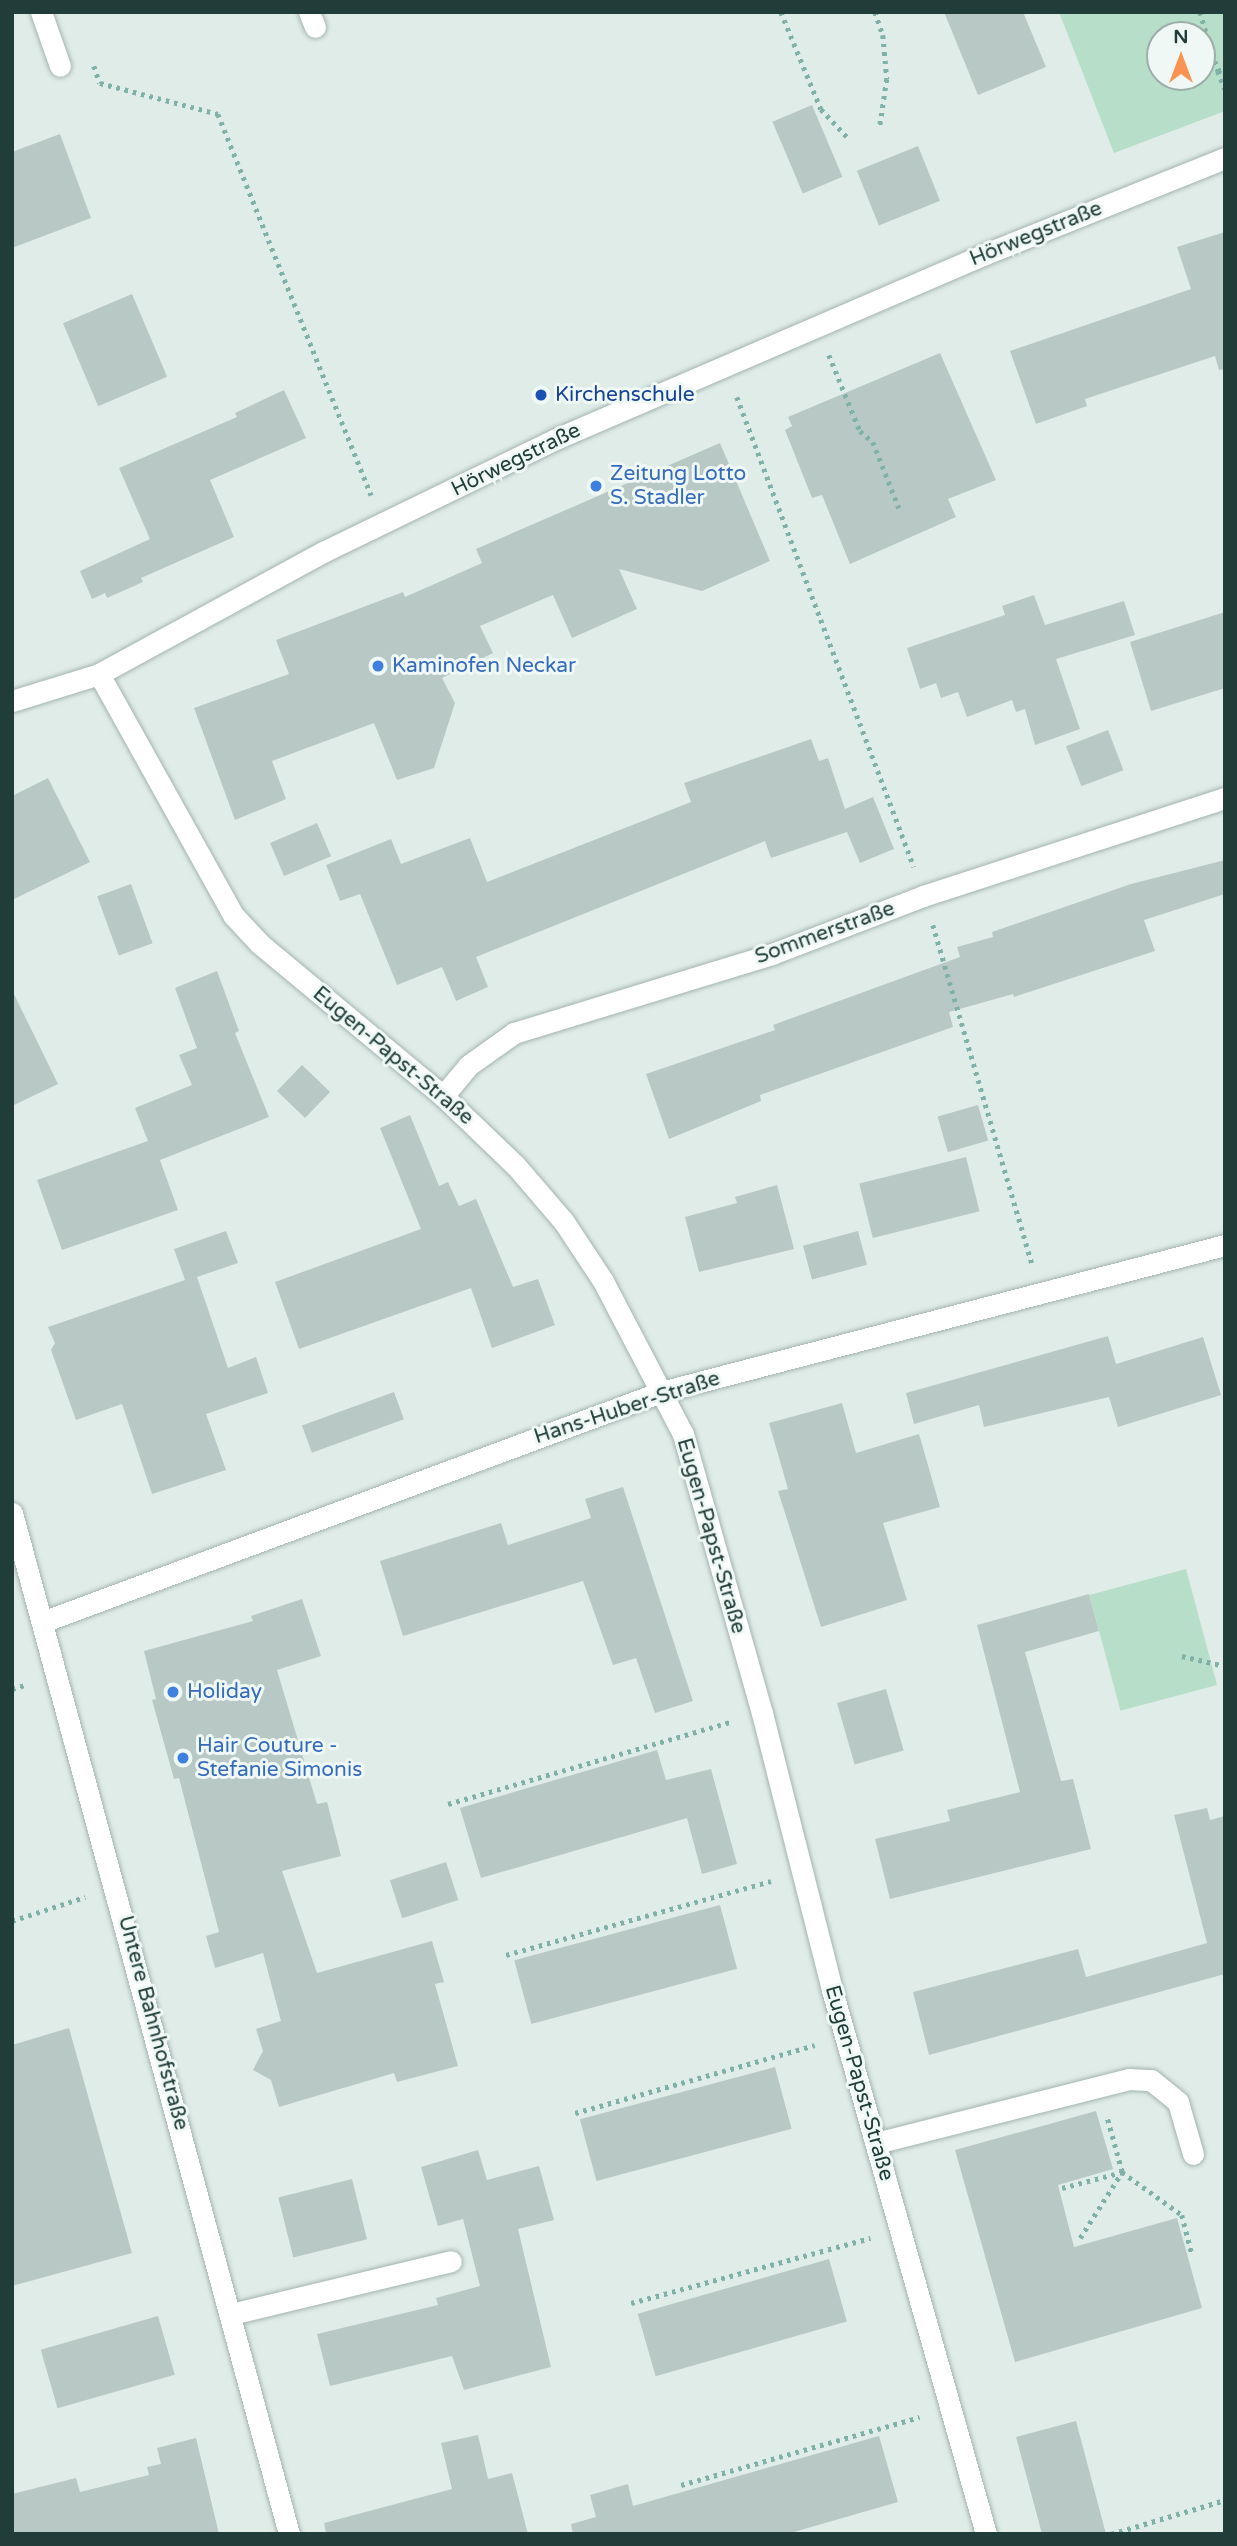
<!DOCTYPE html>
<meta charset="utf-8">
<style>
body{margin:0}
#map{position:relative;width:1237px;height:2546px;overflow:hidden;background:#e0ece8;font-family:"Varela Round",sans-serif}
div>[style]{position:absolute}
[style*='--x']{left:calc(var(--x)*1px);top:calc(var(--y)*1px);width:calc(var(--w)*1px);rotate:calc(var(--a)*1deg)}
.green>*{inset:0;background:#b7dec8;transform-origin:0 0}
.building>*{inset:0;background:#b8c9c5;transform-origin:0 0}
.path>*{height:4.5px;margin-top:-2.25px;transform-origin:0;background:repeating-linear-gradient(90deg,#7fb1a9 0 3.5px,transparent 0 8.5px)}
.roads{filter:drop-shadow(0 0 2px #a3b4b0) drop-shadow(0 0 2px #a3b4b0)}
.minor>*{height:21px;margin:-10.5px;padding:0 10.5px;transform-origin:10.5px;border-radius:10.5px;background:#fff}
.dots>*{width:19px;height:19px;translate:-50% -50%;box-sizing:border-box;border:4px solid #f0f8f5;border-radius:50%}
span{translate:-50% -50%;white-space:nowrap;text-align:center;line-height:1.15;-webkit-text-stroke:6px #f0f8f5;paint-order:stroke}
.street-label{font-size:21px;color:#203d39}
.transit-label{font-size:21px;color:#164399}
.left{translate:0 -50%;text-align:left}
.shop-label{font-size:21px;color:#366cbe}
.frame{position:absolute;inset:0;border:14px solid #203d39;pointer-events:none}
.north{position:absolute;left:1146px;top:21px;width:70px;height:70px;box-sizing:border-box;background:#f0f8f5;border:2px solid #9dadaa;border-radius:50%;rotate:0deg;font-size:19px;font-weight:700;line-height:28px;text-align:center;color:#203d39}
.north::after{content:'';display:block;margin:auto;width:24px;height:32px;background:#f99351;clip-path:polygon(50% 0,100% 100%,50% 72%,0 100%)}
</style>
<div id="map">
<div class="green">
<div style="clip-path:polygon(evenodd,1059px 12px,1225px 12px,1225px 111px,1114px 153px,1059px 12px,1160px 35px,1202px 35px,1202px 77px,1160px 77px,1160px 35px)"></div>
<div style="left:1186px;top:1569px;width:120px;height:100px;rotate:75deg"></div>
</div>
<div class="building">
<div style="clip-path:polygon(944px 12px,1023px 12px,1046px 67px,978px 95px)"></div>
<div style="left:812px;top:105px;width:78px;height:43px;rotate:67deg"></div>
<div style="clip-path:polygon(60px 134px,91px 218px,12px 248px,12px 152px)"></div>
<div style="left:918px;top:146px;width:59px;height:66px;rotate:68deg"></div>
<div style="clip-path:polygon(1225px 232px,1225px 369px,1219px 370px,1215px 356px,1085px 399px,1087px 406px,1036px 424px,1010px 351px,1191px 289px,1177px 247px)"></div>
<div style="left:132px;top:294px;width:90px;height:75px;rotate:67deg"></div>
<div style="clip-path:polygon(940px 353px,996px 480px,948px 499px,956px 517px,850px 564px,822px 495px,812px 498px,785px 430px,792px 426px,788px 417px)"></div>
<div style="clip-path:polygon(284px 390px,306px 438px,210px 480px,234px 537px,141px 578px,143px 582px,107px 598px,105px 593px,92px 599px,80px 571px,150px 539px,119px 468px,237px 417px,235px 413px)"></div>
<div style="clip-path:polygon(720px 443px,770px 561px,702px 591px,619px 569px,637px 609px,572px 638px,553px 595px,480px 626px,493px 653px,442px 678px,455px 703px,434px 768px,397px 780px,374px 723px,272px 761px,286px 799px,235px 820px,194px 708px,289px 674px,276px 640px,403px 592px,405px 597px,482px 563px,476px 549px)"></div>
<div style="clip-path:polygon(1034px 595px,1045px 625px,1124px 601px,1135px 635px,1056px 659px,1080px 729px,1035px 745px,1025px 709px,1016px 712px,1012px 700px,967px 717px,958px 692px,941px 698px,936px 683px,920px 689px,907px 648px,1005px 615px,1002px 606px)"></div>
<div style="clip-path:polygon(1225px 612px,1225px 688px,1151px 711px,1130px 642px)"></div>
<div style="left:1108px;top:730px;width:43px;height:45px;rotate:69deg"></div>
<div style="clip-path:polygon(811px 739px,819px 761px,828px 758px,845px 809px,873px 797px,894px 849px,860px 863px,847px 832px,771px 858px,765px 841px,476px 957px,488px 987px,456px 1001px,442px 967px,397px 985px,360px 894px,340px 901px,326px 865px,391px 839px,401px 864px,470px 838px,487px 882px,691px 802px,684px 783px)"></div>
<div style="clip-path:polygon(48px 778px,90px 862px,12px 900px,12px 796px)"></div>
<div style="left:317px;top:823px;width:36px;height:51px;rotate:67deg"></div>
<div style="clip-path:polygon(1225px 860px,1225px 894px,1144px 920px,1155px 951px,1014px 997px,1013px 994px,949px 1012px,953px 1027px,760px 1095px,761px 1101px,669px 1139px,646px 1074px,775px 1030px,773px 1025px,960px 957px,957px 947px,993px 937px,992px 932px,1131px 884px)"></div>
<div style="left:131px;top:884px;width:63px;height:36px;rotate:70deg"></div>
<div style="clip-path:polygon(217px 971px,239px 1031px,235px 1033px,269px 1117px,160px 1160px,178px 1210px,62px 1250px,37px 1180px,148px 1141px,135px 1108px,192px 1085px,179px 1055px,197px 1048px,175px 988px)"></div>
<div style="clip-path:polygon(12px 990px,58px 1084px,12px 1106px)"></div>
<div style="left:302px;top:1065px;width:39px;height:36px;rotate:44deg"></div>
<div style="left:978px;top:1105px;width:37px;height:42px;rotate:74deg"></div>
<div style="clip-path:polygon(410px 1115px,439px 1186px,448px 1182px,459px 1206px,476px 1199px,513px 1287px,538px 1279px,555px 1325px,492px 1348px,471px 1288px,299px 1349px,275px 1282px,421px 1229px,380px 1128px)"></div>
<div style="left:966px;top:1157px;width:56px;height:110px;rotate:76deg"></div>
<div style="clip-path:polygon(777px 1185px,794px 1249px,699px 1272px,685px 1217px,737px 1203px,735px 1197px)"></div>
<div style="clip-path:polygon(226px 1231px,238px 1263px,197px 1277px,228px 1368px,256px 1357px,268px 1393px,206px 1414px,226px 1470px,152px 1494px,122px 1404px,76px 1420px,51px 1350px,55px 1343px,48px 1327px,185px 1280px,174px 1249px)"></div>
<div style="left:858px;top:1231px;width:35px;height:57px;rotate:75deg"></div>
<div style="clip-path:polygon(1108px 1336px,1116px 1364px,1203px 1337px,1221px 1395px,1118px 1427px,1109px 1397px,984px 1427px,979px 1405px,914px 1424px,906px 1393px)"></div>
<div style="left:394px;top:1392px;width:29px;height:98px;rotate:70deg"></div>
<div style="clip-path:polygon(842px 1403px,856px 1453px,919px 1434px,940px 1507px,883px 1523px,907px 1600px,821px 1627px,778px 1491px,788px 1489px,769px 1423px)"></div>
<div style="clip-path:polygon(623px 1487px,693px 1701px,655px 1713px,636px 1658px,613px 1665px,583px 1581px,403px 1636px,380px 1561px,501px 1523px,508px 1545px,591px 1518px,585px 1499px)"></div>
<div style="clip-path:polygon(1089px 1594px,1099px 1631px,1025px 1652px,1061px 1781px,1073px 1779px,1091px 1849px,890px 1899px,875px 1839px,950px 1821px,947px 1810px,1020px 1792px,977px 1625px)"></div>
<div style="clip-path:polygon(302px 1599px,321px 1656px,277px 1670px,317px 1804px,327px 1802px,341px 1856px,282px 1871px,317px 1973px,432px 1941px,444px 1982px,435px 1984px,458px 2066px,397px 2082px,394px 2073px,279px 2107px,271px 2080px,253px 2070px,263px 2051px,256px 2029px,281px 2021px,263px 1953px,215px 1968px,206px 1936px,219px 1932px,179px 1778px,174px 1779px,152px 1700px,156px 1699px,144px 1651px,253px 1621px,251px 1616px)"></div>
<div style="left:886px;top:1689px;width:64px;height:51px;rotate:74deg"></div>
<div style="clip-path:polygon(657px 1750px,666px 1780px,711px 1769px,737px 1864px,702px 1874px,687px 1818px,481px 1878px,460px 1808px)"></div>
<div style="clip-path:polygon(1207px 1808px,1210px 1820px,1225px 1816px,1225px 1974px,929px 2055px,913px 1992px,1078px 1949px,1086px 1977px,1207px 1943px,1174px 1815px)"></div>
<div style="left:446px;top:1862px;width:40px;height:59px;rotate:72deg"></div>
<div style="left:720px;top:1905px;width:66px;height:213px;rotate:75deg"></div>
<div style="clip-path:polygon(69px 2028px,132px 2253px,12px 2286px,12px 2045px)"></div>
<div style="left:775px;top:2067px;width:64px;height:202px;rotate:75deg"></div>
<div style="clip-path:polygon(1096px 2111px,1113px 2169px,1058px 2185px,1074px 2247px,1177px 2218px,1202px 2308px,1015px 2362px,955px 2150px)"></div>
<div style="clip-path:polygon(478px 2150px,487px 2180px,539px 2166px,554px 2220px,518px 2229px,551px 2367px,464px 2390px,452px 2356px,330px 2386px,317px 2334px,438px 2305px,436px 2298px,480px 2286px,463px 2219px,438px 2226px,421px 2167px)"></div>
<div style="left:352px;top:2179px;width:62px;height:76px;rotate:76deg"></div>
<div style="left:829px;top:2259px;width:65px;height:199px;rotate:74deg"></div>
<div style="left:158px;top:2316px;width:61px;height:122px;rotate:74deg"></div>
<div style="clip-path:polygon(1076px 2421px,1106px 2534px,1042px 2534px,1016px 2437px)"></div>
<div style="clip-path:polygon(478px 2435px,488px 2479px,512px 2473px,528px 2534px,326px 2534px,324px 2523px,452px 2489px,441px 2443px)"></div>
<div style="clip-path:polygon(879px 2436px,898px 2502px,787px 2534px,573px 2534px,571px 2524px,596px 2517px,590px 2495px,628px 2484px,633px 2506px)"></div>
<div style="clip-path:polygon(196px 2438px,219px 2534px,12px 2534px,12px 2494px,76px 2478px,80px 2492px,149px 2475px,147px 2467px,161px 2464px,157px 2448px)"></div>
</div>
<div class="path">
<div style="--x:781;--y:12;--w:105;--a:67.6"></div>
<div style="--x:821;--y:109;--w:41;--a:47"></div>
<div style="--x:875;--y:12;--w:24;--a:71"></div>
<div style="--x:883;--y:35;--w:44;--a:84.8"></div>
<div style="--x:887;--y:79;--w:48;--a:98.5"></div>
<div style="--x:1200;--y:12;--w:62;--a:73"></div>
<div style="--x:1218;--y:71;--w:8;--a:-23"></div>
<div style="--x:94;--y:66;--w:18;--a:71"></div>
<div style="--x:100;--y:83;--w:122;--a:14.7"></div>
<div style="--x:218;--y:114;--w:411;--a:68.1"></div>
<div style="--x:1218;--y:71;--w:19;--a:69"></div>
<div style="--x:829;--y:355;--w:82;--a:67.8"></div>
<div style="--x:860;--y:431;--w:17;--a:40"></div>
<div style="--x:873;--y:442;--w:71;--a:68.5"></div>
<div style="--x:737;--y:397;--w:502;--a:69.36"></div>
<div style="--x:933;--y:925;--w:352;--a:73.7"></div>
<div style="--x:1182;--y:1656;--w:44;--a:13.1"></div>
<div style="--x:12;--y:1689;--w:14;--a:-17"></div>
<div style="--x:448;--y:1804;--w:295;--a:-16.2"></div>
<div style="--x:12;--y:1921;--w:77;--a:-18.2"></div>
<div style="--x:506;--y:1955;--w:275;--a:-15.6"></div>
<div style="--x:575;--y:2113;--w:249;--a:-15.8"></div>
<div style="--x:1062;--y:2188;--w:62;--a:-14.9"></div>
<div style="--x:1122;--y:2172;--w:56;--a:-105.5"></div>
<div style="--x:1080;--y:2238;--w:78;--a:-57.5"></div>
<div style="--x:1122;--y:2172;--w:74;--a:35.6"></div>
<div style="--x:1182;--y:2215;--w:40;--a:75.6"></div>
<div style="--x:631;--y:2303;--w:248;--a:-15.2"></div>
<div style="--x:681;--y:2485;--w:248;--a:-15.9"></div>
<div style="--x:1111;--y:2534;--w:119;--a:-16.6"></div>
</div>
<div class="roads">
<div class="minor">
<div style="--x:41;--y:12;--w:57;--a:70.6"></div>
<div style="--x:309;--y:12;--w:16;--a:68"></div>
<div style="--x:99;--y:674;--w:276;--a:60.9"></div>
<div style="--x:233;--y:915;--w:40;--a:47"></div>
<div style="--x:260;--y:944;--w:238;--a:39.7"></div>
<div style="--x:443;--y:1096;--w:101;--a:43.8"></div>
<div style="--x:516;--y:1166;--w:74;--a:49.4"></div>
<div style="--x:564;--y:1222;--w:71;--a:56.5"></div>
<div style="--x:603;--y:1281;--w:173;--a:62.4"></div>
<div style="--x:683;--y:1434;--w:290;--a:74.2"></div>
<div style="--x:762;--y:1713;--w:286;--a:75.8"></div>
<div style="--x:832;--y:1990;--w:565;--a:74.19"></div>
<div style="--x:12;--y:701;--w:91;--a:-17.2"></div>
<div style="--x:99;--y:674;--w:255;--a:-28.6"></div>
<div style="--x:323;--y:552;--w:261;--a:-25.9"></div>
<div style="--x:558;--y:438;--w:465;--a:-23.3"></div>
<div style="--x:985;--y:254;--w:258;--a:-21.8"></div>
<div style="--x:443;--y:1096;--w:40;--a:-50"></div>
<div style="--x:469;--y:1065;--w:55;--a:-35.4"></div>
<div style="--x:514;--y:1033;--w:270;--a:-17"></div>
<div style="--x:772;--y:954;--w:162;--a:-21"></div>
<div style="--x:923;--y:896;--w:318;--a:-18"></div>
<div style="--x:12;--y:1513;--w:1058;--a:74.82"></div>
<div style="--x:45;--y:1621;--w:657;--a:-20.39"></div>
<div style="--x:661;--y:1392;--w:583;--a:-14.61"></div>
<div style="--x:876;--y:2143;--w:261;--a:-14.2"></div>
<div style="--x:1129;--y:2079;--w:22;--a:3"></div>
<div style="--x:1151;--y:2080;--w:35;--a:39"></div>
<div style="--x:1178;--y:2102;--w:54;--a:73.9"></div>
<div style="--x:231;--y:2314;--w:226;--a:-13.5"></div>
</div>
</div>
<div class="dots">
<div style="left:541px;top:395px;background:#1a4fb4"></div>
<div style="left:596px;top:486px;background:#3f7fe0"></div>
<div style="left:378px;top:666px;background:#3f7fe0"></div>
<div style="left:173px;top:1692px;background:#3f7fe0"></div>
<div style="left:183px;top:1758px;background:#3f7fe0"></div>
</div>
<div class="street-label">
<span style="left:1036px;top:234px;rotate:-22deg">Hörwegstraße</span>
<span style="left:516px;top:460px;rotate:-26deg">Hörwegstraße</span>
<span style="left:825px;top:933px;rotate:-20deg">Sommerstraße</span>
<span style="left:393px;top:1056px;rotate:40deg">Eugen-Papst-Straße</span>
<span style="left:627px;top:1408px;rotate:-18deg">Hans-Huber-Straße</span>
<span style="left:711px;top:1536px;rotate:74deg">Eugen-Papst-Straße</span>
<span style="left:153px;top:2023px;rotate:75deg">Untere Bahnhofstraße</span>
<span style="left:859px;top:2083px;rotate:74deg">Eugen-Papst-Straße</span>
</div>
<div class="transit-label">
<span class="left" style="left:555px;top:395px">Kirchenschule</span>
</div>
<div class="shop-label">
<span class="left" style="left:610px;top:486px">Zeitung Lotto<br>S. Stadler</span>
<span class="left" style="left:392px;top:666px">Kaminofen Neckar</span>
<span class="left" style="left:187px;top:1692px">Holiday</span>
<span class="left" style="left:197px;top:1758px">Hair Couture -<br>Stefanie Simonis</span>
</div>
<div class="frame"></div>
<div class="north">N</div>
</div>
